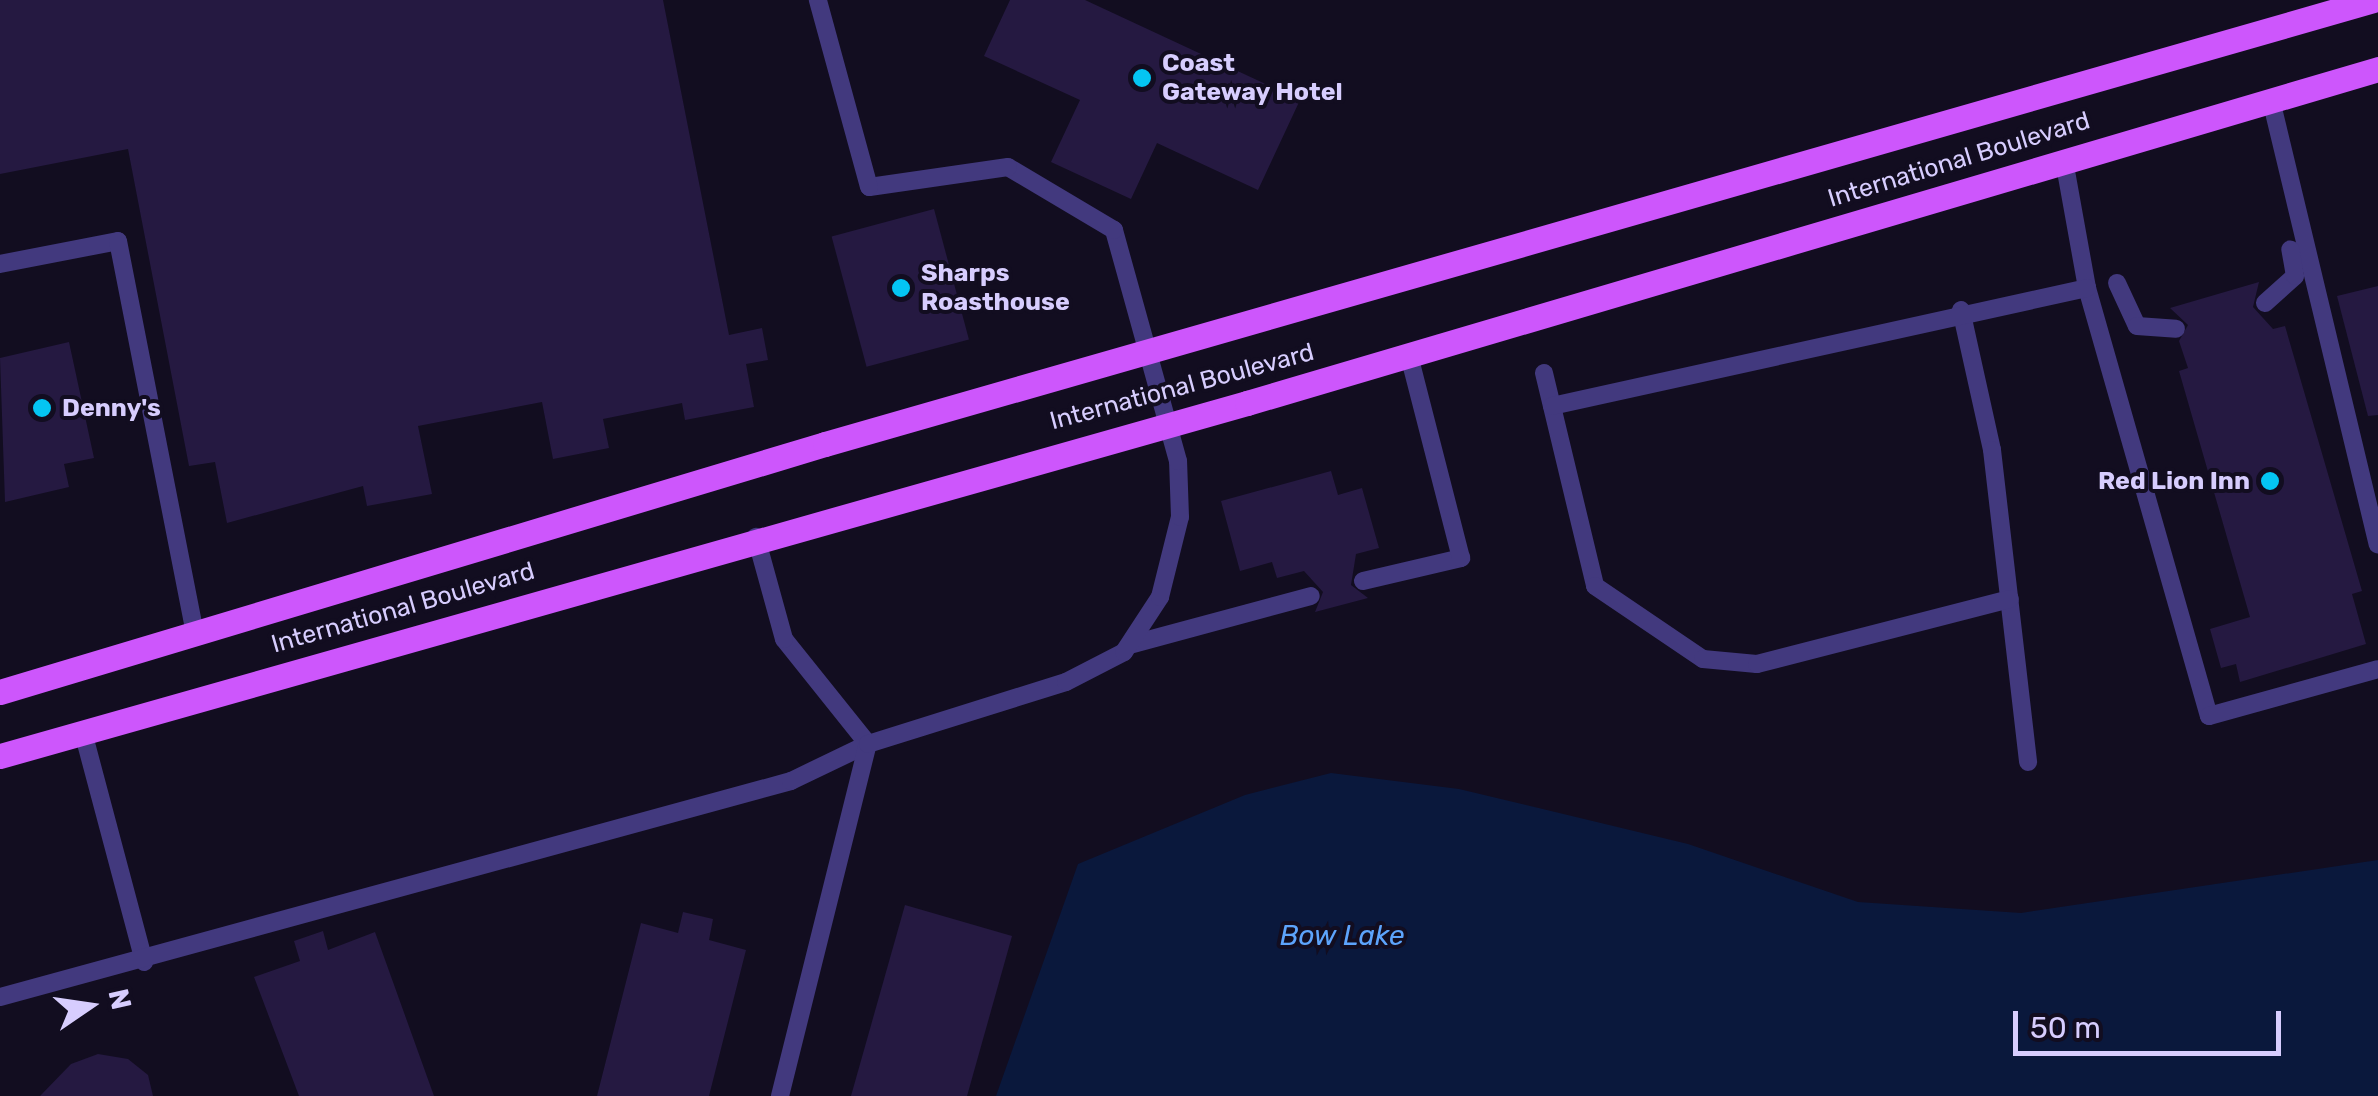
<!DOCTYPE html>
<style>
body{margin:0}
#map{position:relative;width:2378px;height:1096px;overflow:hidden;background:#120d20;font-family:Rubik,sans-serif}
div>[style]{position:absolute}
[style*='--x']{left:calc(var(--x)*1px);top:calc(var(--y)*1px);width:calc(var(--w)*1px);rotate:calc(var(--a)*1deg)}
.water>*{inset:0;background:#0a183c}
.building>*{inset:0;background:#251941;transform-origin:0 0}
.service>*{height:18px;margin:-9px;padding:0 9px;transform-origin:9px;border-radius:9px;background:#42397e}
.primary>*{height:25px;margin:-12.5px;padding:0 12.5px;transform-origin:12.5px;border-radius:12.5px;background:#cd56fc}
.dots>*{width:28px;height:28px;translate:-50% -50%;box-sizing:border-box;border:5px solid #120d20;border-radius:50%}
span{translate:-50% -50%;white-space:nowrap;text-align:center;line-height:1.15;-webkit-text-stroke:8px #120d20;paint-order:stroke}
.poi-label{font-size:25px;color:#d7cdfe;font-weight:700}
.left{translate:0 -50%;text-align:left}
.right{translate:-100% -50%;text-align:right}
.street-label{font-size:25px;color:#d7cdfe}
.water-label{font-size:28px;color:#5da4fc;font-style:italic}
.north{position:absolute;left:40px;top:956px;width:100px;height:100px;-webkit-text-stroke:8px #120d20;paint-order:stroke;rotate:77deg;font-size:28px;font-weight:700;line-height:40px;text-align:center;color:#d7cdfe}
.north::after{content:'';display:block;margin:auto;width:35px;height:45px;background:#d7cdfe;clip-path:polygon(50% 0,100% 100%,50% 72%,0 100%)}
.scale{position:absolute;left:2013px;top:1011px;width:268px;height:45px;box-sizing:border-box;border:5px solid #d7cdfe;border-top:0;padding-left:12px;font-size:30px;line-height:35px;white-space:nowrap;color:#d7cdfe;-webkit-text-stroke:8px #120d20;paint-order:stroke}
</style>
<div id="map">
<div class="water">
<div style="clip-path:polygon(1331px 773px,1459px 789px,1688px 844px,1858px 902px,2021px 913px,2378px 860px,2378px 1096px,996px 1096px,1078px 864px,1245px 795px)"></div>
</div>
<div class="building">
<div style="clip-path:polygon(0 0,663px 0,729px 335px,762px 328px,768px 360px,746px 364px,754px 407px,685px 420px,682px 403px,603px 419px,609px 448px,553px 459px,542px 402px,418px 426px,432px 494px,367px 506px,363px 486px,227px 523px,215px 462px,189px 466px,128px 149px,0 174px)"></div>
<div style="clip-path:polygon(1010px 0,1085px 0,1300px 100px,1258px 190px,1157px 143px,1131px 199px,1051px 162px,1080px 100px,984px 56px)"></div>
<div style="left:934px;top:209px;width:135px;height:106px;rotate:75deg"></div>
<div style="clip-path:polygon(2259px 282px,2253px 307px,2273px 329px,2285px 326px,2362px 591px,2352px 594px,2366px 644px,2240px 682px,2236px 664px,2221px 668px,2210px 629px,2250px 617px,2179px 371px,2188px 368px,2179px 341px,2188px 325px,2170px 308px)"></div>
<div style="clip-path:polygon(2378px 286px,2378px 415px,2368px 416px,2337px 296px)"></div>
<div style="clip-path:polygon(69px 342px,94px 458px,64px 464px,69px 487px,5px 502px,0 358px)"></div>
<div style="clip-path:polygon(1331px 471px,1338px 495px,1362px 488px,1379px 548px,1356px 554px,1351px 585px,1368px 598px,1315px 612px,1323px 592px,1304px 571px,1277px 578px,1272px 562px,1240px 571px,1221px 501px)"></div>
<div style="clip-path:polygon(905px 905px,1012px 936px,967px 1096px,851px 1096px)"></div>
<div style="clip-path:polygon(683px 912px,713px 919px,709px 940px,746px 950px,709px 1096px,597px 1096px,641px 923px,678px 933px)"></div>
<div style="clip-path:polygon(323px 931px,328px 950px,375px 932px,434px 1096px,299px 1096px,254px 977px,300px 961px,294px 941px)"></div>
<div style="clip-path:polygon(98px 1054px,128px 1059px,148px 1075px,153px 1096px,40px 1096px,71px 1064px)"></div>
</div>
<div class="service">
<div style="--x:2271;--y:100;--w:457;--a:76.5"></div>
<div style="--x:2064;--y:160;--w:130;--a:79.8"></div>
<div style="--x:2087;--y:288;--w:445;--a:74.1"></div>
<div style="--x:2209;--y:716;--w:175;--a:-15.5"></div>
<div style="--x:0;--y:264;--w:120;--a:-11"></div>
<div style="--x:118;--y:241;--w:399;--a:78.9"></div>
<div style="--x:2117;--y:283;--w:47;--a:65.1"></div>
<div style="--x:2137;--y:326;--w:39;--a:4"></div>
<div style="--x:2265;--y:303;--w:40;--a:-42"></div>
<div style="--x:2295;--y:276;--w:27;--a:-100"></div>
<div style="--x:1961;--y:310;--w:143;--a:77.5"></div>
<div style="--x:1992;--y:450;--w:314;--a:83.4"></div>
<div style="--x:1544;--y:373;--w:219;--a:76.5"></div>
<div style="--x:1595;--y:586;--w:130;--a:34.1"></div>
<div style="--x:1703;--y:659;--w:54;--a:5.3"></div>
<div style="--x:1757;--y:664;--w:261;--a:-14.4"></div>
<div style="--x:1552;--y:406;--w:548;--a:-12.44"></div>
<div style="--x:1363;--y:581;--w:101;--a:-13.2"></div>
<div style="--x:1461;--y:558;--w:210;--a:-104.4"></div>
<div style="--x:1133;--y:644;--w:184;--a:-15.1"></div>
<div style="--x:83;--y:732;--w:238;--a:75.1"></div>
<div style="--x:0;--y:997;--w:820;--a:-15.27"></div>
<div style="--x:791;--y:781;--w:85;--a:-25.7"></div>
<div style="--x:868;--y:744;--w:134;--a:-128.7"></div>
<div style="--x:784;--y:639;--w:106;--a:-105.4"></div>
<div style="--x:780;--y:1096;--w:363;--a:-76"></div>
<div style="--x:868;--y:744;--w:207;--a:-17.4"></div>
<div style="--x:1066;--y:682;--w:65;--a:-27.3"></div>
<div style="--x:1124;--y:652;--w:66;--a:-56.8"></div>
<div style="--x:1160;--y:597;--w:82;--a:-76"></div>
<div style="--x:1180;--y:517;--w:56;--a:-92"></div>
<div style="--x:1178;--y:461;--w:240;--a:-105.5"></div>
<div style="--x:1114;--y:230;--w:123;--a:-149.3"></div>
<div style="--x:1008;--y:167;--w:140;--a:171.8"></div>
<div style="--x:869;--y:187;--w:194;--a:-105.3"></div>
</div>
<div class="primary">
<div style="--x:0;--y:692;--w:861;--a:-16.73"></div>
<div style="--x:825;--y:444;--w:1610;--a:-16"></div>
<div style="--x:0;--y:756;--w:1296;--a:-15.81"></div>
<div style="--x:1247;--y:403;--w:1179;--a:-16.45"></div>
</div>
<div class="dots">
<div style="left:1142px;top:78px;background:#04c5f3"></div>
<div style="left:901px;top:288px;background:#04c5f3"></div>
<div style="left:42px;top:408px;background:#04c5f3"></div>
<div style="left:2270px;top:481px;background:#04c5f3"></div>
</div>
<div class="poi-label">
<span class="left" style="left:1162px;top:78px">Coast<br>Gateway Hotel</span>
<span class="left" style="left:921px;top:288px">Sharps<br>Roasthouse</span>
<span class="left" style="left:62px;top:408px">Denny's</span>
<span class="right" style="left:2250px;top:481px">Red Lion Inn</span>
</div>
<div class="street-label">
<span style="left:1959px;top:160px;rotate:-17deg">International Boulevard</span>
<span style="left:1182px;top:387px;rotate:-15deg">International Boulevard</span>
<span style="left:403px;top:608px;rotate:-16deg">International Boulevard</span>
</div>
<div class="water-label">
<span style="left:1342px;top:936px">Bow Lake</span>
</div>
<div class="north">N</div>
<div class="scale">50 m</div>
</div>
